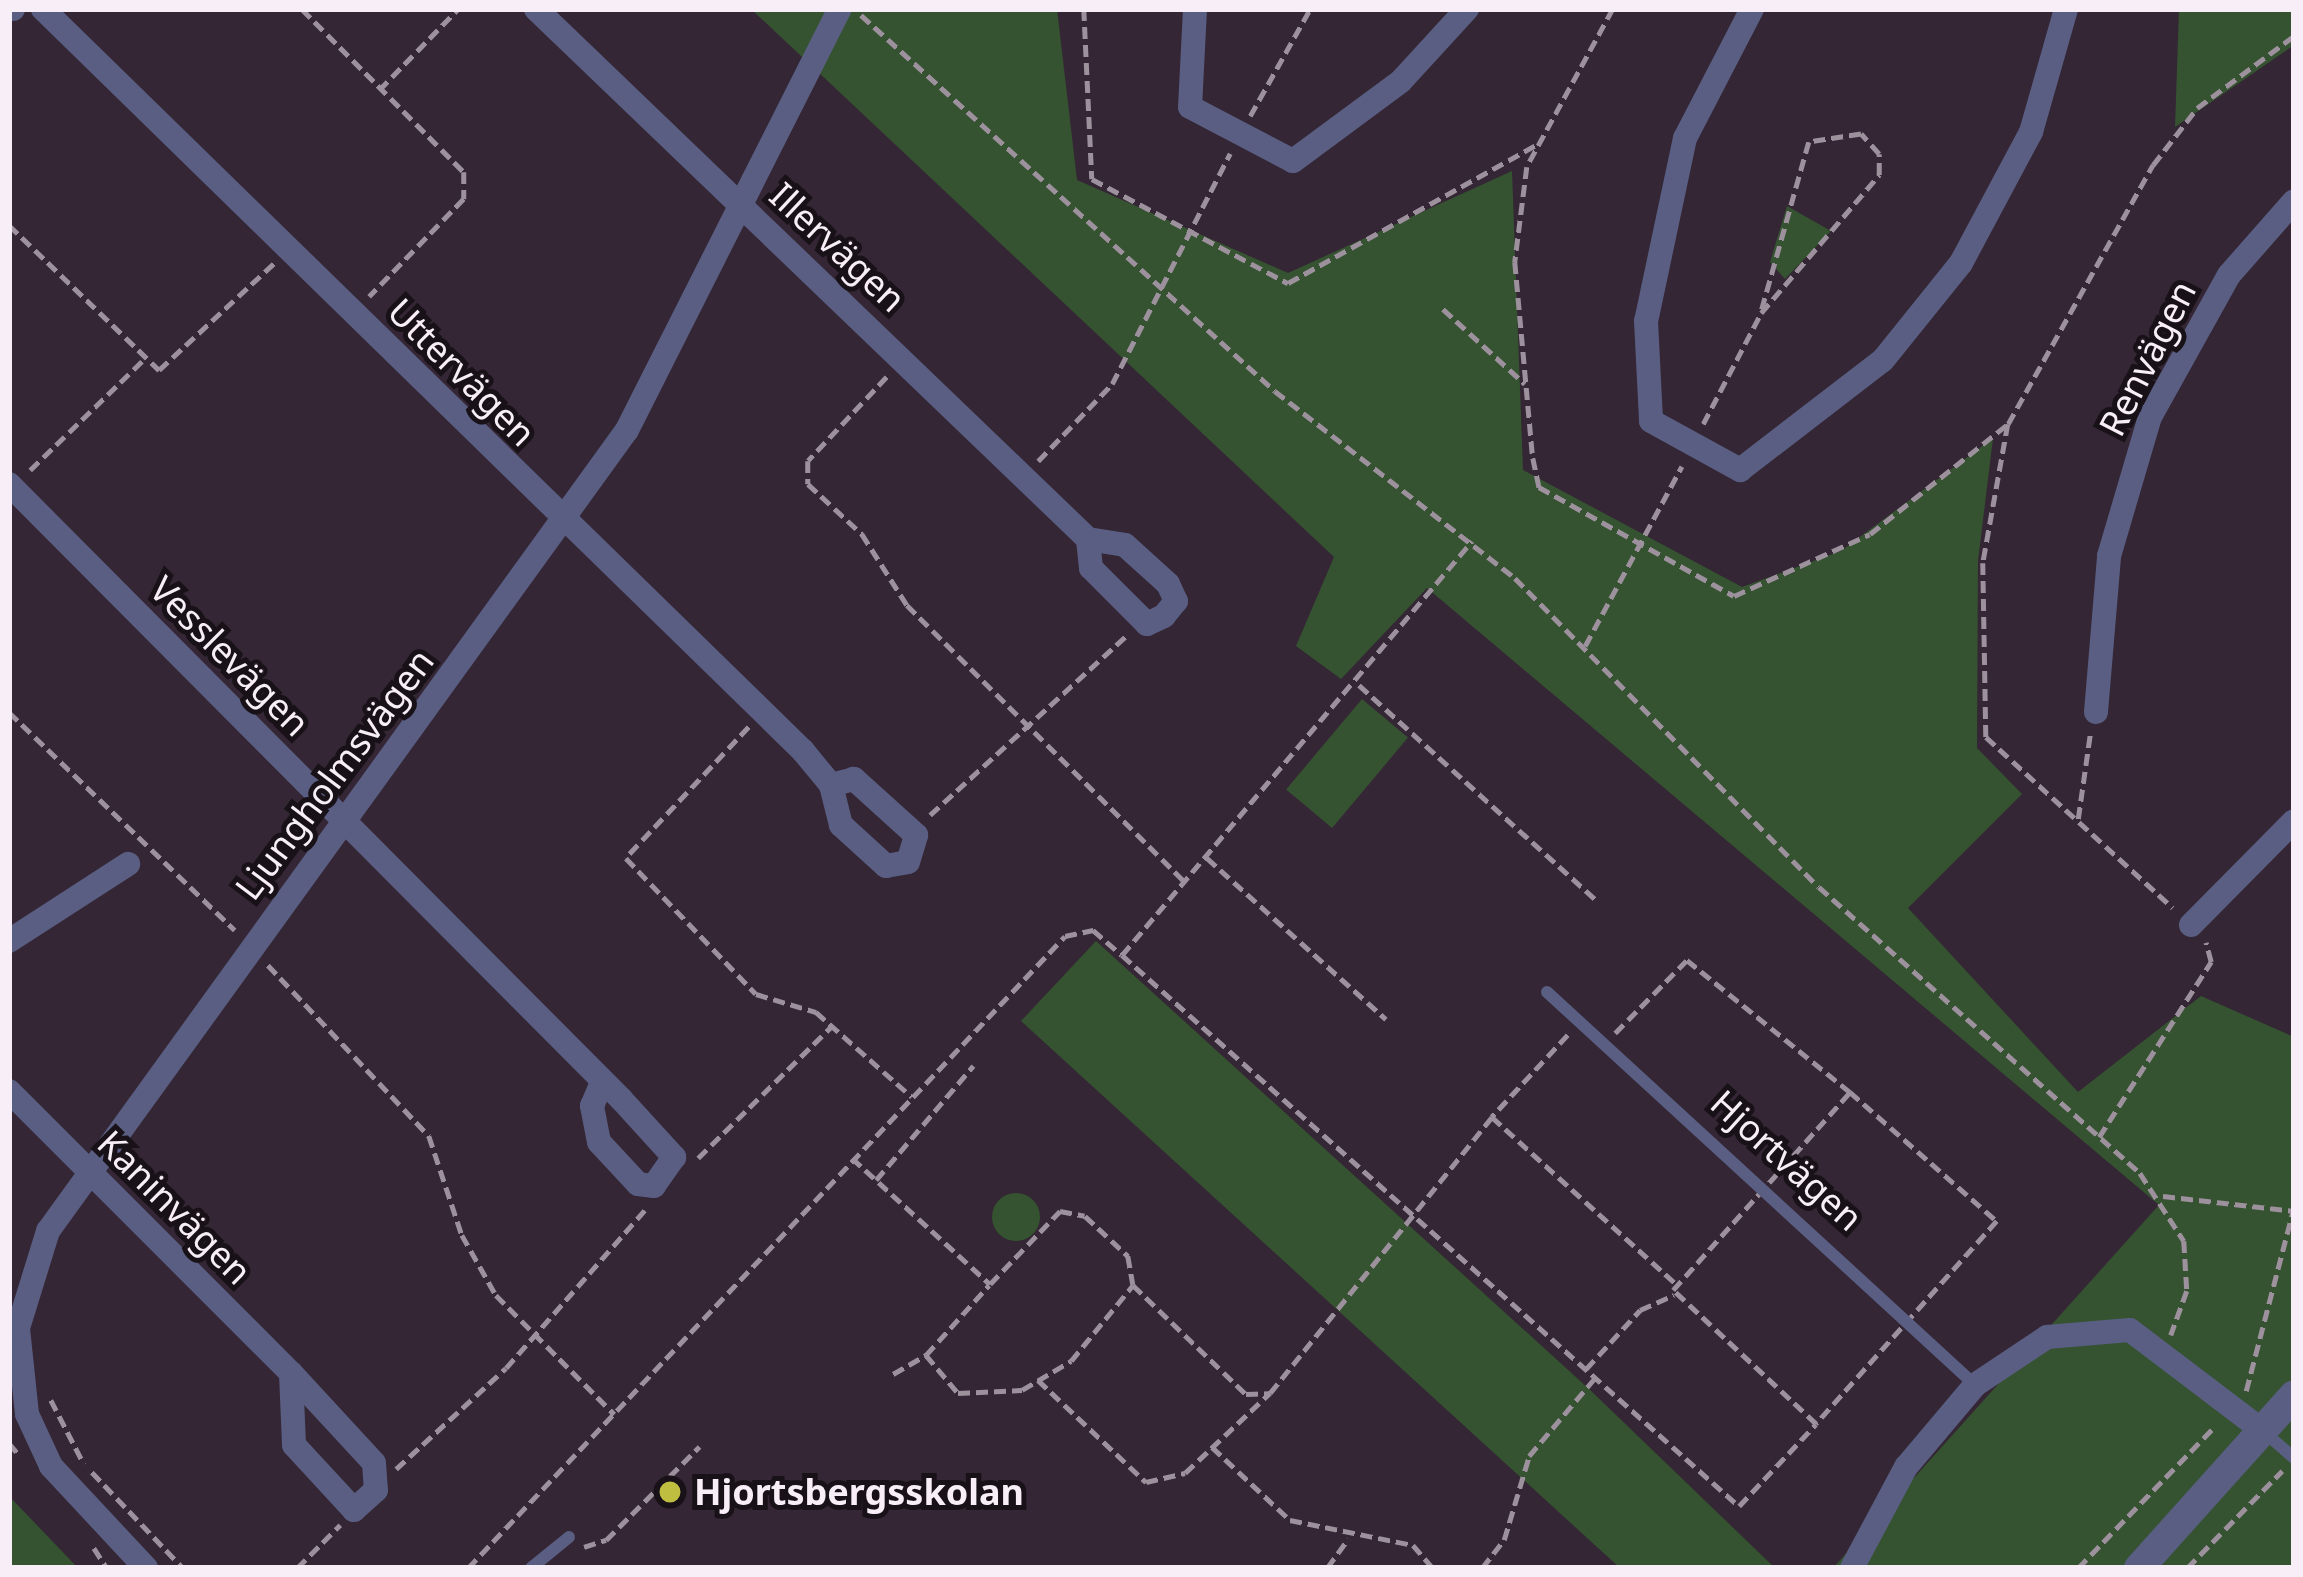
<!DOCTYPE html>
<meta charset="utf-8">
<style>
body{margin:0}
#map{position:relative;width:2303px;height:1577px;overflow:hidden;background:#342634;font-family:"Noto Sans",sans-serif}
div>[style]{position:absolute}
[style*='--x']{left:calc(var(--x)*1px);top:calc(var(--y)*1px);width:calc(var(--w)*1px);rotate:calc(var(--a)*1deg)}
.green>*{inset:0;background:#355331;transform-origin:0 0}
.round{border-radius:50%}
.path>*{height:4.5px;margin-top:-2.25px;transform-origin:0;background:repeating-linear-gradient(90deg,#9d919d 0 12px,transparent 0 18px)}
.service>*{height:12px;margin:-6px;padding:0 6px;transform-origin:6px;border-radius:6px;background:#595e82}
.minor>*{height:24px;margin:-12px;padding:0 12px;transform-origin:12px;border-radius:12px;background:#595e82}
.tertiary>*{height:30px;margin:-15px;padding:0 15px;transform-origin:15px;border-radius:15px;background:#595e82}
.dots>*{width:33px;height:33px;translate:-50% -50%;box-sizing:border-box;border:6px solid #181218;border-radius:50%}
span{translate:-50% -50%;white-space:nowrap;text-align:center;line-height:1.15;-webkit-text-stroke:10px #181218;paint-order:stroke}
.street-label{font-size:36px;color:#f7eef7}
.poi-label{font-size:36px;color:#f7eef7;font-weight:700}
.left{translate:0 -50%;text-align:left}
.frame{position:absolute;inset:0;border:12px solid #f7eef7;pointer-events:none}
</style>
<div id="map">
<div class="green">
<div style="clip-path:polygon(751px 9px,1057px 9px,1077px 180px,1288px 273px,1512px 171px,1523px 470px,1742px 587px,1841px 551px,1993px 438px,1978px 561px,1977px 748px,2022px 794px,1908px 908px,2078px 1092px,2201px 996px,2294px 1037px,2294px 1568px,1833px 1568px,2159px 1205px,1427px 588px,1341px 679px,1296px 646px,1334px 557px)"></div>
<div style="clip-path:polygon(2179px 9px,2294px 9px,2294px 45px,2175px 127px)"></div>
<div style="clip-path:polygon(1787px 206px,1831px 231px,1785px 279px,1770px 262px)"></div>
<div style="left:1362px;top:699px;width:60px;height:118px;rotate:40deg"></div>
<div style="clip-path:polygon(1096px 941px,1588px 1388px,1775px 1568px,1620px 1568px,1021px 1021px)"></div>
<div class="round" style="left:992px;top:1193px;width:48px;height:48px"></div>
<div style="clip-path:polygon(9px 1496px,78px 1568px,9px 1568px)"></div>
</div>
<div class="path">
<div style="--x:302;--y:9;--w:230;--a:45.2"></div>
<div style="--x:464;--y:172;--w:27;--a:90"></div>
<div style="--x:464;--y:199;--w:136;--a:134.1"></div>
<div style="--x:1084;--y:9;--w:170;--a:87.3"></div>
<div style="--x:1092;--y:179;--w:222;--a:28"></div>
<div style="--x:1288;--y:283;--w:286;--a:-29.1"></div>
<div style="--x:1613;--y:9;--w:180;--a:118.6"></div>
<div style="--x:1527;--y:167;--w:96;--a:97.2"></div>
<div style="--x:1515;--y:262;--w:197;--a:84.8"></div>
<div style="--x:1533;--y:458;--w:30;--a:78"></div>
<div style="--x:1539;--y:487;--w:223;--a:29.2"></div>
<div style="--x:1734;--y:596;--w:149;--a:-24.5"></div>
<div style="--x:1870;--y:534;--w:176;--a:-38.6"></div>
<div style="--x:2008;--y:424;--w:297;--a:-60.8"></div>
<div style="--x:2153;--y:165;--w:72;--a:-52.3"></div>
<div style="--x:2197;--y:108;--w:121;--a:-36.6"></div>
<div style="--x:861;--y:15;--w:559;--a:42.25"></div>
<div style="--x:1275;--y:391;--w:304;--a:37.9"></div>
<div style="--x:1515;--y:578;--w:433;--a:45.5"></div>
<div style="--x:1819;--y:887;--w:430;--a:41.7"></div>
<div style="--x:2140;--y:1173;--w:81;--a:57.1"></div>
<div style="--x:2184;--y:1241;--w:50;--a:86.6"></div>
<div style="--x:2187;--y:1291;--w:47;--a:110"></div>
<div style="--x:379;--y:90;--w:113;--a:-45.7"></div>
<div style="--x:1250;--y:116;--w:123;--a:-60.7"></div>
<div style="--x:9;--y:225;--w:209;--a:44"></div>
<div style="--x:159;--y:370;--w:157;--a:-42.9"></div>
<div style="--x:1443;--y:309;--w:111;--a:42.4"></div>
<div style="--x:887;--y:377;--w:115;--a:133.2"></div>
<div style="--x:808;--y:461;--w:23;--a:90"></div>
<div style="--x:808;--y:484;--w:74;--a:42.8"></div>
<div style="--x:862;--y:534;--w:84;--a:57.6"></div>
<div style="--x:907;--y:605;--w:394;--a:44.9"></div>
<div style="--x:1703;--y:424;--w:125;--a:-62.4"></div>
<div style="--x:1761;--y:313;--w:182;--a:-49.5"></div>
<div style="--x:1879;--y:175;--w:21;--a:-90"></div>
<div style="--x:1879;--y:154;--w:27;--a:-132"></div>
<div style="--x:1861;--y:134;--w:53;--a:171.3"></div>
<div style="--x:1809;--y:142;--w:178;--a:105.7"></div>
<div style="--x:2008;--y:424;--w:141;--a:100.2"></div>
<div style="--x:1983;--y:563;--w:174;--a:89"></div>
<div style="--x:1986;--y:737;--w:253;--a:42.4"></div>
<div style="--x:1038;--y:461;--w:107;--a:-46.1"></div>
<div style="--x:1112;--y:384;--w:259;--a:-62.9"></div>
<div style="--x:30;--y:470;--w:156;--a:-44.2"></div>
<div style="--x:1585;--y:646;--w:204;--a:-61.7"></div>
<div style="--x:1359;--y:685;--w:319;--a:42.2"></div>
<div style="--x:9;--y:712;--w:314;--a:44"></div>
<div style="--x:749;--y:727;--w:180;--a:133.2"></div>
<div style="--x:626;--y:858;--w:188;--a:46.3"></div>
<div style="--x:756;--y:994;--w:63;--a:16.7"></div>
<div style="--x:816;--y:1012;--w:128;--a:41.5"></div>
<div style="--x:930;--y:815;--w:267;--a:-42.4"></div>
<div style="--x:2078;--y:819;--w:85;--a:-81.9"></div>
<div style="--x:1207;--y:858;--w:241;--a:42"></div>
<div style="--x:1122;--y:955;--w:827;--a:41.77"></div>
<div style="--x:1739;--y:1506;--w:112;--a:-46.8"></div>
<div style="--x:268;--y:965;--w:235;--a:46.7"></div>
<div style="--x:429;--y:1136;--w:104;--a:71.6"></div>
<div style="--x:462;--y:1235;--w:69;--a:60.5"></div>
<div style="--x:496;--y:1295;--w:168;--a:45.2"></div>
<div style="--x:1615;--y:1033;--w:103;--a:-45.4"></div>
<div style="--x:1687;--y:960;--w:210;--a:39"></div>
<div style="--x:1568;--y:1035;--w:112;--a:132.8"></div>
<div style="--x:1492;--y:1117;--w:248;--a:42.2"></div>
<div style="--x:1850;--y:1092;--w:196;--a:41.3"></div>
<div style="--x:1997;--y:1221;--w:272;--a:131.7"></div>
<div style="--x:1816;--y:1424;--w:196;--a:-136.9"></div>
<div style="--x:1673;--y:1290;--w:266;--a:-48.2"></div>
<div style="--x:2099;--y:1137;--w:208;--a:-57.4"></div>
<div style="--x:2211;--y:962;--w:20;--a:-105"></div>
<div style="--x:698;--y:1158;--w:187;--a:-44.6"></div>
<div style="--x:852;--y:1158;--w:187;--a:42.4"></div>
<div style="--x:990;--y:1284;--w:101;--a:-46.2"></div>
<div style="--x:1060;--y:1211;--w:25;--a:11"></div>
<div style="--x:1085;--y:1216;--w:59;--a:42.9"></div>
<div style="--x:1128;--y:1256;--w:29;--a:80"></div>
<div style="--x:1133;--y:1285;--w:157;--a:44"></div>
<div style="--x:1246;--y:1394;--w:24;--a:-2"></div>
<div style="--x:876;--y:1180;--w:150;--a:-49.6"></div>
<div style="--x:2163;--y:1196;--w:132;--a:6.5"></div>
<div style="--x:926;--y:1355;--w:50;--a:49.9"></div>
<div style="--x:958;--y:1393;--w:64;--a:-2.7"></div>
<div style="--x:1022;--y:1390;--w:57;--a:-30.6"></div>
<div style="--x:1071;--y:1361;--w:98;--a:-50.8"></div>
<div style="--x:1586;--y:1369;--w:80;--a:-47.5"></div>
<div style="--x:1640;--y:1310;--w:37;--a:-24"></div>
<div style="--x:893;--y:1374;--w:38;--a:-30"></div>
<div style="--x:926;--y:1355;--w:94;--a:-48"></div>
<div style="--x:1038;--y:1380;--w:149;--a:43.4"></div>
<div style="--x:1146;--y:1482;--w:40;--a:-13"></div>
<div style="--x:1185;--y:1473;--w:117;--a:-43.3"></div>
<div style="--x:1270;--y:1393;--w:354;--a:-51.2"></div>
<div style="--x:2246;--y:1391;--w:186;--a:-75.4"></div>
<div style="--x:51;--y:1400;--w:72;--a:62.7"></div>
<div style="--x:9;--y:1443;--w:17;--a:50"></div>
<div style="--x:1212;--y:1447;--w:107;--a:43.1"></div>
<div style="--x:1290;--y:1520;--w:126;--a:11.5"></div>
<div style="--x:1413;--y:1545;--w:30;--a:49"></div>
<div style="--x:396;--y:1469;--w:149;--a:-42.6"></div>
<div style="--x:506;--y:1368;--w:210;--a:-48.7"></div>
<div style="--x:92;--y:1472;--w:132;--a:46.5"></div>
<div style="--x:584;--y:1547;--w:23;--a:-18"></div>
<div style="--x:606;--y:1540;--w:132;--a:-45"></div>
<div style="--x:94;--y:1548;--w:24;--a:57"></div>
<div style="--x:297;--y:1568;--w:61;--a:-45"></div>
<div style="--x:468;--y:1568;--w:869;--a:-46.63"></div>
<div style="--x:1065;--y:936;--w:29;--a:-12"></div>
<div style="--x:1093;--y:930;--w:38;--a:41"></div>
<div style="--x:1122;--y:955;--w:542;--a:-49.79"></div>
<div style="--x:1327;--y:1568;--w:36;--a:-54"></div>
<div style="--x:1482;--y:1568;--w:36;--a:-52"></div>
<div style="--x:1504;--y:1540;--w:88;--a:-73.4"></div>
<div style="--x:1529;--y:1456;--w:102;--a:-49.8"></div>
<div style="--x:2078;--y:1568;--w:197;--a:-46"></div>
<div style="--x:2187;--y:1568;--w:136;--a:-45.6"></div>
</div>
<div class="service">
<div style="--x:1547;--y:992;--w:580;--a:42.55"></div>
<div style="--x:2263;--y:1431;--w:41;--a:41.1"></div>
<div style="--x:531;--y:1568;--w:49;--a:-39.2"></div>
</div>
<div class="minor">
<div style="--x:11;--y:9;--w:2;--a:0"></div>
<div style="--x:43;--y:9;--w:1062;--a:44.31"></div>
<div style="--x:803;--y:751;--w:44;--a:50.5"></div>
<div style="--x:831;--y:785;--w:41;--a:76"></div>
<div style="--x:841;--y:825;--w:61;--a:42.3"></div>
<div style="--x:886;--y:866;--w:22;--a:-10"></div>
<div style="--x:908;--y:862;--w:28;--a:-73"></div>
<div style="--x:916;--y:835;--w:84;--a:-137.9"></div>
<div style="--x:854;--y:779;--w:24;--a:165"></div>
<div style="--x:536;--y:9;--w:765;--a:43.84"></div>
<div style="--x:1088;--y:539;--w:37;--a:9"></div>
<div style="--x:1125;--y:545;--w:58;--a:42.2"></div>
<div style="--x:1168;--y:584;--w:19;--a:65"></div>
<div style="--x:1176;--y:601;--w:19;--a:129"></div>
<div style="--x:1164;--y:616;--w:19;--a:155"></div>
<div style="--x:1147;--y:624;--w:79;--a:-135"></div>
<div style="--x:1091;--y:568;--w:29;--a:-96"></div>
<div style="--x:1195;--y:9;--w:98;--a:92.9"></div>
<div style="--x:1190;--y:107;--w:116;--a:27.7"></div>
<div style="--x:1293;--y:161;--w:134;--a:-36.5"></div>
<div style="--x:1401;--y:81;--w:98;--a:-47.5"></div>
<div style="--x:1752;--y:9;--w:145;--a:117.4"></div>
<div style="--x:1685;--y:138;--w:187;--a:102"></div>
<div style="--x:1646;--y:321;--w:100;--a:87.1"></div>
<div style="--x:1651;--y:421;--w:102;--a:28.8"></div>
<div style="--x:1740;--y:470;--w:180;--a:-37.6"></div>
<div style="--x:1883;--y:360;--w:124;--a:-51.2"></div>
<div style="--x:1961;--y:263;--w:149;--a:-61.9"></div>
<div style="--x:2031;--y:132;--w:128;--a:-74.1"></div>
<div style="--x:9;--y:484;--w:868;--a:45.14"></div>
<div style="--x:621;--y:1099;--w:79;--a:47.6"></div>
<div style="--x:674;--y:1157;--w:35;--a:125"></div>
<div style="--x:654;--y:1186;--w:16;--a:-173"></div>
<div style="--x:638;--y:1184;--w:57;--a:-132.9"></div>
<div style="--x:599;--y:1142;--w:37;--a:-101"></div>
<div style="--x:592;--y:1106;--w:25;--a:-67"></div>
<div style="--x:2096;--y:712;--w:157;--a:-85.2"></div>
<div style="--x:2109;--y:556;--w:145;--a:-73.6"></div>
<div style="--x:2150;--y:417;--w:162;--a:-60.9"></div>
<div style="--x:2229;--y:275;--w:98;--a:-48.7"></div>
<div style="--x:2191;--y:925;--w:146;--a:-45.3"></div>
<div style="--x:9;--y:941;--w:142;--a:-32.9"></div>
<div style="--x:9;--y:1091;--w:399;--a:45"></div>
<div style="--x:291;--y:1373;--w:122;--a:47.3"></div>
<div style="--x:374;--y:1463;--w:27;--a:86"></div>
<div style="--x:376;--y:1490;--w:30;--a:138"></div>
<div style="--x:354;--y:1510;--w:88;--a:-132.7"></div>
<div style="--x:294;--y:1445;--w:72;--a:-92.4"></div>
<div style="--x:146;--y:1568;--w:139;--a:-133"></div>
<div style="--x:51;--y:1466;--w:57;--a:-114.8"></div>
<div style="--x:27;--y:1414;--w:86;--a:-96"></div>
<div style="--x:18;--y:1328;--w:102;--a:-72.8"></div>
<div style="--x:48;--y:1231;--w:988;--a:-54.14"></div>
<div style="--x:627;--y:430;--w:472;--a:-63.2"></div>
<div style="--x:1852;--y:1568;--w:115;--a:-61.9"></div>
<div style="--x:1906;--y:1467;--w:107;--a:-49.9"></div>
<div style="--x:1975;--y:1385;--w:87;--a:-33.7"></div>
<div style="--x:2047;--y:1337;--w:83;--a:-4.8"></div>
<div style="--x:2130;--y:1330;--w:167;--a:37.2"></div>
</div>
<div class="tertiary">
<div style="--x:2139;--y:1568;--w:232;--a:-48.1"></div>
</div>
<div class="dots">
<div style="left:670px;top:1492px;background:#bfbe41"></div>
</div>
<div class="street-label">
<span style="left:838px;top:247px;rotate:43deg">Illervägen</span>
<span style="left:2147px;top:358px;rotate:-63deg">Renvägen</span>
<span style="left:462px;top:372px;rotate:45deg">Uttervägen</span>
<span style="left:230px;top:656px;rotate:45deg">Vesslevägen</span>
<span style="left:334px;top:774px;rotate:-53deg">Ljungholmsvägen</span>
<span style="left:1787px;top:1160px;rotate:42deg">Hjortvägen</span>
<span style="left:175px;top:1207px;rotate:45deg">Kaninvägen</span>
</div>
<div class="poi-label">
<span class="left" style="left:694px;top:1492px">Hjortsbergsskolan</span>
</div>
<div class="frame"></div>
</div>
